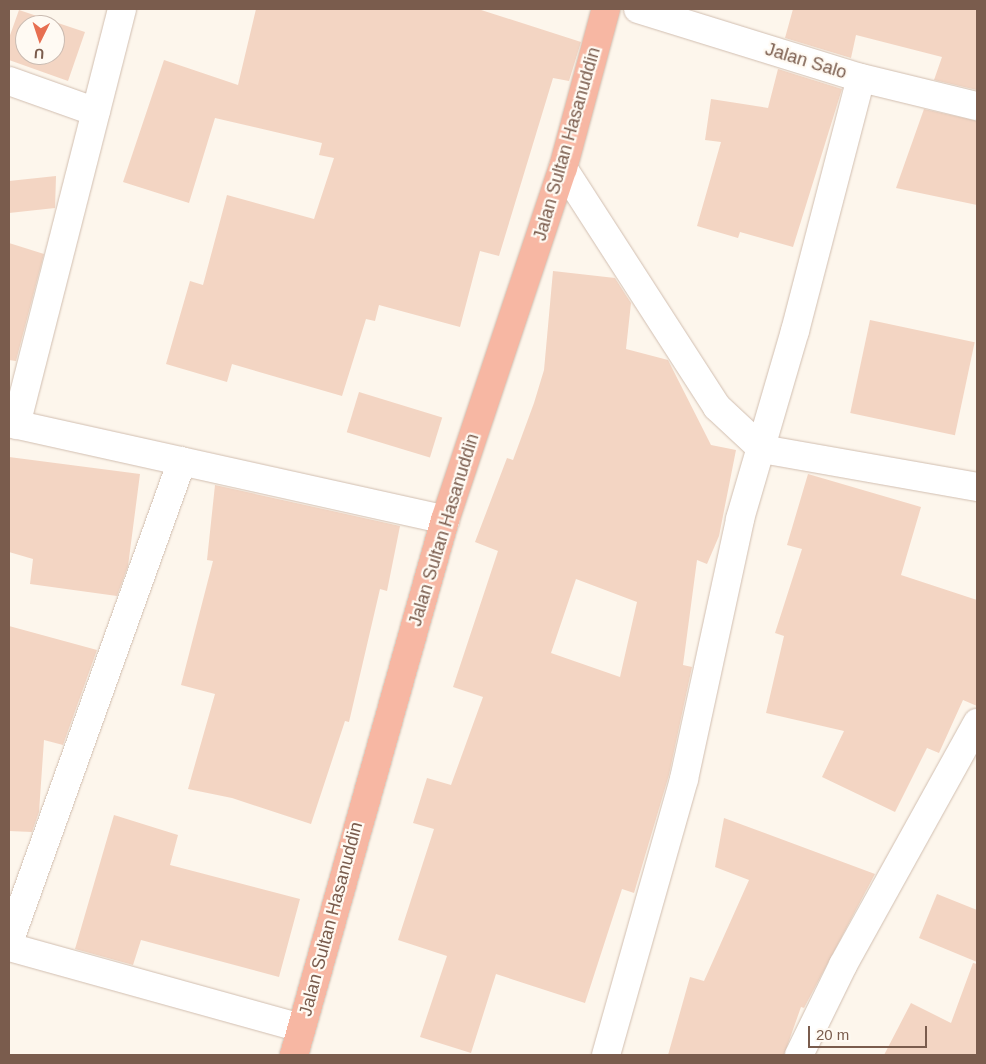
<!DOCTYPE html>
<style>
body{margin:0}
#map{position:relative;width:986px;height:1064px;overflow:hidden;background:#fdf6ec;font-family:Helvetica,sans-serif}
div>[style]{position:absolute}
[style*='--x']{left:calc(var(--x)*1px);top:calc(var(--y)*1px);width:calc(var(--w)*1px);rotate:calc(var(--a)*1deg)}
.building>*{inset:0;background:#f3d5c3;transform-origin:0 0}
.roads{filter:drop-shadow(0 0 1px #d1beb0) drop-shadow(0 0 1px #d1beb0)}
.minor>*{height:28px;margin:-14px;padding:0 14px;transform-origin:14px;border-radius:14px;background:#fff}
.highway>*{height:28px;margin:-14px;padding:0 14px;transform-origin:14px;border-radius:14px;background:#f7b7a3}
span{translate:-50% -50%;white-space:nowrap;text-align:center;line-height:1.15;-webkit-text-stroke:4.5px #fffaf3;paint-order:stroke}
.street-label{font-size:18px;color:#7a5c4d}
.frame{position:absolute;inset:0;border:10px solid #7a5c4d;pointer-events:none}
.north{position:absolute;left:15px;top:15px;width:50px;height:50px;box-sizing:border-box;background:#fffaf3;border:1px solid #cabbb1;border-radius:50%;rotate:184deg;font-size:14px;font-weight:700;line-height:20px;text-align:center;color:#7a5c4d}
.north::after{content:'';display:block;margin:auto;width:18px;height:22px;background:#e76f51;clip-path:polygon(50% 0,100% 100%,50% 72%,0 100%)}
.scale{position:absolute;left:808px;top:1026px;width:119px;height:22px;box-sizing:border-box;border:2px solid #7a5c4d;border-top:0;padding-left:6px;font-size:15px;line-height:18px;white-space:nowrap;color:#7a5c4d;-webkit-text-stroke:4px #fffaf3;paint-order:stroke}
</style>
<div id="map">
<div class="building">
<div style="clip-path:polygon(256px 9px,478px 9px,581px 42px,569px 81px,553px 78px,499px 256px,480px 251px,460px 327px,379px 305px,375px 321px,366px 319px,342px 396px,232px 364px,227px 382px,166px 364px,190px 281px,203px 285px,227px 195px,314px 219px,334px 158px,319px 155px,322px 143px,215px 118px,189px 203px,123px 182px,164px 60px,238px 85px)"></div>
<div style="clip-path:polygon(793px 9px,977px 9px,977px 90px,934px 80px,942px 57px,856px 35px,851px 58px,785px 38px)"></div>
<div style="clip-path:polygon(evenodd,19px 10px,85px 32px,68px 81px,9px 60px,9px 38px,19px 10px,25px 25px,55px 25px,55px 55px,25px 55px,25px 25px)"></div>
<div style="clip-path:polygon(778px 69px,842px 89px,793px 247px,740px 232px,738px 238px,697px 226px,721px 142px,705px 140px,711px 99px,768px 108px)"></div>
<div style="clip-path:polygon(924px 109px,977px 121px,977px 205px,896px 188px)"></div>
<div style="clip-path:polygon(56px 176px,55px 208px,9px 213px,9px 181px)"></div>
<div style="clip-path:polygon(9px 243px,44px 254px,16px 361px,9px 360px)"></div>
<div style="clip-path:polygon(evenodd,553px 271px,615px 278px,631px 303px,626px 349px,668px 360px,711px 445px,736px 450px,719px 536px,707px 564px,697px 560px,683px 665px,692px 667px,669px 775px,634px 893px,622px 889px,585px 1003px,496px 974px,471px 1053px,420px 1037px,447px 956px,398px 940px,434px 829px,413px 823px,427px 778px,451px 785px,483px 697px,453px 687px,498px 551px,475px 542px,507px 458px,513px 460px,534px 403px,544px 370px,553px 271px,576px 579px,637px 602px,620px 677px,551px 653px,576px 579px)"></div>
<div style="left:870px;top:320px;width:107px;height:95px;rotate:12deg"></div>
<div style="left:359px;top:392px;width:87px;height:42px;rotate:17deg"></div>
<div style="clip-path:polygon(9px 457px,140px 474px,128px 566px,117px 596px,30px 584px,33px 559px,9px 552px)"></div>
<div style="clip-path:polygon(808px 474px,921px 507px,901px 575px,977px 600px,977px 706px,963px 700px,939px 753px,927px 748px,895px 812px,822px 777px,844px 731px,766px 713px,784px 636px,775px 633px,802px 549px,787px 545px)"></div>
<div style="clip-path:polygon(215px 485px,400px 526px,387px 591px,380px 589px,349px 722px,345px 721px,311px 824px,232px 798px,188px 789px,215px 694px,181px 685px,213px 561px,207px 560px)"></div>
<div style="clip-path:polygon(9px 626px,97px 650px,63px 745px,44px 740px,39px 812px,32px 832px,9px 831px)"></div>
<div style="clip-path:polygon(114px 815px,178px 835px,170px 865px,300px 899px,279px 977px,141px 940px,133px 965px,75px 949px)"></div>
<div style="clip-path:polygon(724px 818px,875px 874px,804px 1008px,801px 1007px,784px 1055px,668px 1055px,690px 977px,704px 981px,749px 880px,715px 867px)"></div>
<div style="clip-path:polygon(937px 894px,977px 910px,977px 962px,919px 938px)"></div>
<div style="clip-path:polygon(973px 963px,977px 964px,977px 1055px,884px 1055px,911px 1003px,951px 1023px)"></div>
</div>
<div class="roads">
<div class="minor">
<div style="--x:638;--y:9;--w:233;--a:17.2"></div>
<div style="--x:861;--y:78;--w:119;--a:13.6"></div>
<div style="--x:9;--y:81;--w:92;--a:19.6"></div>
<div style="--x:563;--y:168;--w:284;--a:57.2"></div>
<div style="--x:717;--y:407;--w:62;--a:43"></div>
<div style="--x:762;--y:449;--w:218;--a:10"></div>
<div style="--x:9;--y:423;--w:447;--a:12.5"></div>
<div style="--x:16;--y:425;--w:429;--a:-75.7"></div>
<div style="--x:9;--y:942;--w:511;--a:-70.22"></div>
<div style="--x:9;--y:947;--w:303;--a:15.5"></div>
<div style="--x:606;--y:1055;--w:287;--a:-74.2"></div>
<div style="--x:684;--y:779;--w:266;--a:-77.8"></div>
<div style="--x:740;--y:519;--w:196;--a:-73.7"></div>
<div style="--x:795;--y:331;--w:261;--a:-75.4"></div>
<div style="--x:799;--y:1055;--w:100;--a:-63.9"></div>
<div style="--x:843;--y:965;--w:277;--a:-61"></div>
</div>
<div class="highway">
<div style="--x:294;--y:1055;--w:556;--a:-74.24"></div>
<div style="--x:445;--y:520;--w:371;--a:-71.5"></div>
<div style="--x:563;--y:168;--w:165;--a:-74.9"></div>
</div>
</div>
<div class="street-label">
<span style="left:806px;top:61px;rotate:17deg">Jalan Salo</span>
<span style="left:567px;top:144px;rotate:-74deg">Jalan Sultan Hasanuddin</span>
<span style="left:444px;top:530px;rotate:-73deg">Jalan Sultan Hasanuddin</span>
<span style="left:331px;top:919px;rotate:-75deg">Jalan Sultan Hasanuddin</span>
</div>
<div class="frame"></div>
<div class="north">U</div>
<div class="scale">20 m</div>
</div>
